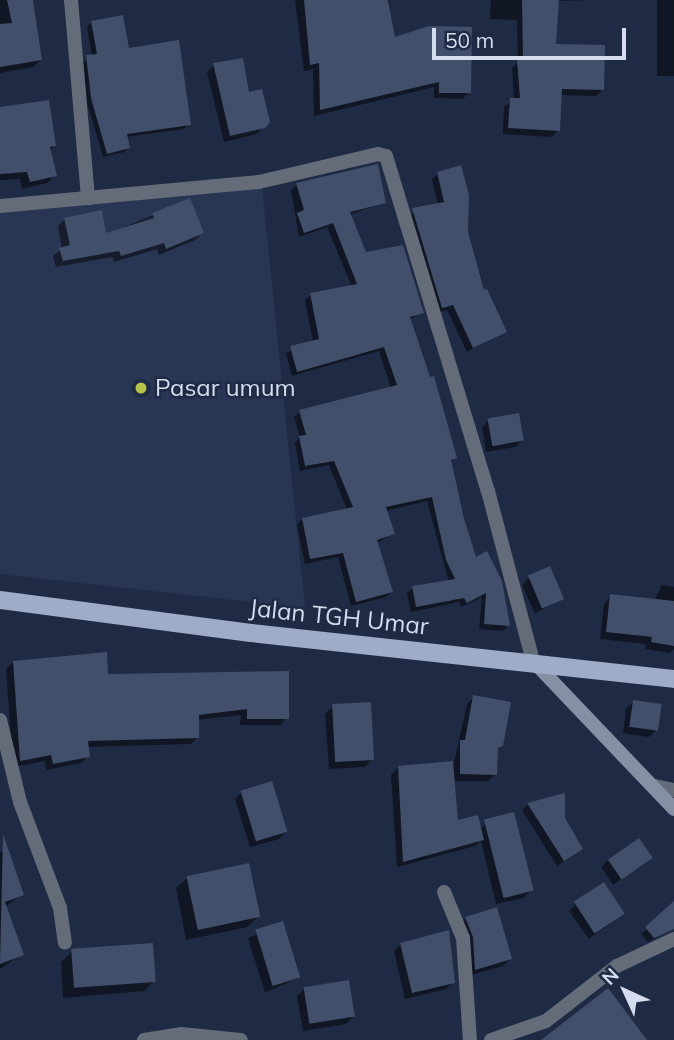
<!DOCTYPE html>
<style>
body{margin:0}
#map{position:relative;width:674px;height:1040px;overflow:hidden;background:#1f2a44;font-family:Mulish,sans-serif}
div>[style]{position:absolute}
[style*='--x']{left:calc(var(--x)*1px);top:calc(var(--y)*1px);width:calc(var(--w)*1px);rotate:calc(var(--a)*1deg)}
.built>*{inset:0;background:#283654}
.shadow>*{inset:0;background:#0007;transform-origin:0 0}
.building>*{inset:0;background:#414f6a;transform-origin:0 0}
.street>*{height:14px;margin:-7px;padding:0 7px;transform-origin:7px;border-radius:7px;background:#656c79}
.secondary>*{height:14px;margin:-7px;padding:0 7px;transform-origin:7px;border-radius:7px;background:#8690a5}
.primary>*{height:18px;margin:-9px;padding:0 9px;transform-origin:9px;border-radius:9px;background:#9facc7}
.dots>*{width:19px;height:19px;translate:-50% -50%;box-sizing:border-box;border:4px solid #1f2a44;border-radius:50%}
span{translate:-50% -50%;white-space:nowrap;text-align:center;line-height:1.15;-webkit-text-stroke:5px #1f2a44;paint-order:stroke}
.poi-label{font-size:24px;color:#d4dced}
.left{translate:0 -50%;text-align:left}
.street-label{font-size:24px;color:#d4dced}
.north{position:absolute;left:590px;top:956px;width:70px;height:70px;-webkit-text-stroke:5px #1f2a44;paint-order:stroke;rotate:315deg;font-size:19px;font-weight:700;line-height:28px;text-align:center;color:#d4dced}
.north::after{content:'';display:block;margin:auto;width:24px;height:32px;background:#d4dced;clip-path:polygon(50% 0,100% 100%,50% 72%,0 100%)}
.scale{position:absolute;left:432px;top:28px;width:194px;height:32px;box-sizing:border-box;border:4px solid #d4dced;border-top:0;padding-left:9px;font-size:21px;line-height:24px;white-space:nowrap;color:#d4dced;-webkit-text-stroke:5px #1f2a44;paint-order:stroke}
</style>
<div id="map">
<div class="built">
<div style="clip-path:polygon(261px 177px,305px 608px,0 574px,0 201px)"></div>
</div>
<div class="shadow">
<div style="clip-path:polygon(0 0,33px 0,41px 60px,33px 67px,0 73px)"></div>
<div style="clip-path:polygon(295px 0,389px 0,394px 40px,469px 92px,463px 99px,434px 98px,434px 87px,314px 116px,313px 69px,304px 71px)"></div>
<div style="clip-path:polygon(491px 0,595px 0,557px 1px,554px 46px,603px 89px,596px 96px,560px 95px,558px 130px,552px 137px,503px 134px,504px 106px,514px 100px,512px 68px,518px 62px,517px 20px,490px 19px)"></div>
<div style="left:657px;top:0;width:17px;height:76px"></div>
<div style="clip-path:polygon(92px 22px,189px 124px,184px 129px,126px 137px,129px 147px,124px 152px,103px 157px,87px 103px,83px 62px,92px 56px,87px 27px)"></div>
<div style="clip-path:polygon(214px 65px,248px 94px,268px 122px,256px 134px,224px 142px,207px 72px)"></div>
<div style="clip-path:polygon(0 108px,54px 146px,49px 151px,55px 175px,47px 183px,22px 189px,20px 179px,0 180px)"></div>
<div style="clip-path:polygon(438px 174px,466px 232px,483px 293px,505px 331px,467px 352px,447px 310px,437px 313px,407px 216px,438px 205px,432px 179px)"></div>
<div style="clip-path:polygon(297px 185px,384px 202px,349px 215px,365px 254px,422px 312px,409px 320px,455px 457px,450px 463px,475px 559px,508px 625px,503px 631px,479px 629px,482px 597px,461px 607px,459px 602px,411px 612px,407px 593px,413px 588px,449px 582px,427px 501px,385px 511px,393px 534px,376px 543px,391px 592px,386px 597px,351px 606px,338px 557px,305px 564px,297px 525px,302px 519px,347px 510px,329px 465px,300px 471px,295px 443px,300px 437px,294px 417px,300px 412px,391px 388px,379px 351px,292px 376px,286px 353px,313px 342px,305px 300px,311px 295px,352px 287px,327px 227px,299px 237px,291px 190px)"></div>
<div style="clip-path:polygon(189px 200px,202px 233px,195px 240px,159px 255px,157px 249px,114px 262px,112px 257px,56px 267px,53px 256px,62px 249px,58px 226px,65px 219px,105px 235px)"></div>
<div style="clip-path:polygon(489px 420px,522px 440px,515px 447px,486px 452px,482px 427px)"></div>
<div style="clip-path:polygon(529px 578px,562px 598px,535px 614px,522px 585px)"></div>
<div style="clip-path:polygon(662px 585px,674px 587px,674px 649px,670px 653px,645px 649px,646px 644px,600px 639px,604px 603px,611px 596px,654px 601px)"></div>
<div style="clip-path:polygon(13px 662px,106px 675px,287px 718px,280px 725px,240px 725px,241px 715px,197px 720px,198px 737px,191px 744px,87px 747px,88px 756px,81px 763px,46px 770px,45px 761px,13px 767px,6px 669px)"></div>
<div style="clip-path:polygon(474px 697px,501px 745px,497px 750px,496px 774px,488px 781px,453px 781px,456px 823px,480px 829px,486px 823px,531px 890px,524px 898px,496px 904px,481px 841px,475px 846px,397px 867px,391px 775px,398px 768px,454px 763px,467px 704px)"></div>
<div style="clip-path:polygon(633px 702px,656px 730px,649px 737px,623px 733px,626px 709px)"></div>
<div style="clip-path:polygon(332px 707px,372px 760px,365px 767px,329px 769px,325px 714px)"></div>
<div style="clip-path:polygon(242px 792px,286px 832px,279px 839px,250px 847px,235px 799px)"></div>
<div style="clip-path:polygon(528px 804px,563px 818px,581px 849px,557px 866px,522px 810px)"></div>
<div style="clip-path:polygon(7px 850px,22px 894px,5px 907px,22px 954px,0 969px,0 852px)"></div>
<div style="clip-path:polygon(650px 858px,613px 885px,601px 867px,608px 860px)"></div>
<div style="clip-path:polygon(187px 878px,258px 917px,247px 927px,186px 940px,176px 888px)"></div>
<div style="clip-path:polygon(576px 904px,623px 914px,589px 939px,569px 911px)"></div>
<div style="clip-path:polygon(674px 904px,674px 926px,648px 942px,641px 934px)"></div>
<div style="clip-path:polygon(466px 919px,510px 959px,503px 966px,468px 976px,459px 926px)"></div>
<div style="clip-path:polygon(282px 923px,298px 978px,265px 993px,248px 938px)"></div>
<div style="clip-path:polygon(401px 944px,453px 982px,446px 989px,405px 999px,394px 951px)"></div>
<div style="clip-path:polygon(72px 952px,154px 981px,144px 991px,63px 998px,61px 962px)"></div>
<div style="clip-path:polygon(304px 989px,353px 1017px,346px 1024px,303px 1031px,297px 996px)"></div>
</div>
<div class="building">
<div style="clip-path:polygon(7px 0,33px 0,42px 60px,0 67px,0 24px,12px 23px)"></div>
<div style="clip-path:polygon(304px 0,388px 0,395px 37px,429px 26px,472px 27px,471px 93px,439px 93px,439px 82px,320px 110px,319px 63px,310px 65px)"></div>
<div style="clip-path:polygon(522px 0,559px 0,556px 44px,605px 45px,604px 90px,562px 89px,560px 131px,508px 128px,510px 98px,520px 98px,517px 60px,523px 59px)"></div>
<div style="clip-path:polygon(123px 15px,129px 48px,179px 40px,191px 125px,127px 134px,130px 148px,107px 154px,91px 98px,86px 55px,97px 54px,91px 21px)"></div>
<div style="clip-path:polygon(243px 58px,249px 92px,262px 89px,270px 122px,265px 128px,230px 136px,213px 63px)"></div>
<div style="clip-path:polygon(49px 100px,56px 146px,50px 147px,57px 176px,30px 182px,27px 172px,0 174px,0 107px)"></div>
<div style="clip-path:polygon(378px 164px,386px 203px,350px 212px,366px 252px,403px 245px,424px 313px,410px 317px,430px 377px,434px 376px,457px 458px,451px 460px,464px 518px,476px 557px,487px 551px,502px 581px,510px 626px,484px 624px,486px 593px,467px 603px,464px 598px,416px 607px,412px 586px,455px 579px,446px 560px,432px 497px,386px 507px,395px 534px,377px 540px,393px 592px,356px 602px,343px 553px,310px 559px,302px 518px,353px 507px,334px 461px,305px 466px,299px 436px,306px 435px,299px 410px,397px 385px,384px 347px,297px 372px,290px 346px,319px 339px,310px 293px,357px 284px,333px 223px,304px 233px,297px 213px,304px 210px,296px 183px)"></div>
<div style="clip-path:polygon(461px 165px,469px 195px,468px 232px,484px 290px,487px 289px,507px 332px,473px 348px,453px 305px,442px 308px,412px 208px,444px 202px,437px 172px)"></div>
<div style="clip-path:polygon(190px 198px,204px 233px,166px 249px,164px 243px,121px 256px,119px 251px,63px 261px,59px 248px,70px 245px,64px 218px,102px 210px,106px 233px,154px 218px,152px 213px)"></div>
<div style="left:519px;top:413px;width:28px;height:32px;rotate:80deg"></div>
<div style="left:550px;top:566px;width:36px;height:24px;rotate:67deg"></div>
<div style="clip-path:polygon(610px 594px,674px 601px,674px 646px,651px 642px,652px 637px,606px 632px)"></div>
<div style="clip-path:polygon(107px 652px,108px 674px,289px 671px,289px 719px,247px 719px,247px 709px,199px 715px,199px 738px,88px 741px,90px 757px,53px 764px,51px 755px,20px 761px,13px 661px)"></div>
<div style="clip-path:polygon(473px 695px,511px 702px,503px 746px,498px 748px,497px 775px,460px 774px,460px 740px,465px 740px)"></div>
<div style="left:633px;top:700px;width:29px;height:27px;rotate:8deg"></div>
<div style="left:371px;top:702px;width:58px;height:39px;rotate:87deg"></div>
<div style="clip-path:polygon(453px 761px,458px 820px,478px 815px,484px 840px,403px 862px,398px 766px)"></div>
<div style="left:272px;top:781px;width:53px;height:33px;rotate:73deg"></div>
<div style="clip-path:polygon(565px 793px,565px 818px,583px 849px,564px 861px,527px 803px)"></div>
<div style="left:514px;top:812px;width:81px;height:31px;rotate:76deg"></div>
<div style="clip-path:polygon(3px 834px,24px 895px,5px 902px,24px 955px,0 964px)"></div>
<div style="left:639px;top:838px;width:24px;height:38px;rotate:55deg"></div>
<div style="left:249px;top:863px;width:55px;height:64px;rotate:78deg"></div>
<div style="left:604px;top:882px;width:38px;height:36px;rotate:57deg"></div>
<div style="clip-path:polygon(674px 901px,674px 929px,654px 938px,645px 927px)"></div>
<div style="clip-path:polygon(497px 907px,512px 959px,475px 970px,473px 937px,465px 917px)"></div>
<div style="left:283px;top:921px;width:59px;height:29px;rotate:73deg"></div>
<div style="clip-path:polygon(449px 930px,455px 983px,412px 993px,400px 943px)"></div>
<div style="left:153px;top:943px;width:39px;height:82px;rotate:86deg"></div>
<div style="left:349px;top:980px;width:37px;height:46px;rotate:81deg"></div>
<div style="clip-path:polygon(608px 988px,647px 1040px,541px 1040px)"></div>
</div>
<div class="street">
<div style="--x:71;--y:0;--w:199;--a:85.1"></div>
<div style="--x:0;--y:206;--w:260;--a:-5.3"></div>
<div style="--x:259;--y:182;--w:122;--a:-13.2"></div>
<div style="--x:378;--y:154;--w:8;--a:14"></div>
<div style="--x:386;--y:156;--w:350;--a:73.1"></div>
<div style="--x:488;--y:491;--w:176;--a:75.2"></div>
<div style="--x:0;--y:720;--w:84;--a:76.3"></div>
<div style="--x:20;--y:802;--w:113;--a:69.3"></div>
<div style="--x:60;--y:908;--w:35;--a:82"></div>
<div style="--x:655;--y:786;--w:19;--a:12"></div>
<div style="--x:444;--y:892;--w:50;--a:67.6"></div>
<div style="--x:463;--y:938;--w:102;--a:86.1"></div>
<div style="--x:144;--y:1040;--w:37;--a:-9"></div>
<div style="--x:181;--y:1034;--w:60;--a:5.7"></div>
<div style="--x:491;--y:1040;--w:58;--a:-19.1"></div>
<div style="--x:546;--y:1021;--w:90;--a:-37.8"></div>
<div style="--x:617;--y:966;--w:63;--a:-25.3"></div>
</div>
<div class="secondary">
<div style="--x:534;--y:662;--w:203;--a:46.4"></div>
</div>
<div class="primary">
<div style="--x:0;--y:600;--w:253;--a:7.5"></div>
<div style="--x:251;--y:633;--w:425;--a:6.2"></div>
</div>
<div class="dots">
<div style="left:141px;top:388px;background:#b6c249"></div>
</div>
<div class="poi-label">
<span class="left" style="left:155px;top:388px">Pasar umum</span>
</div>
<div class="street-label">
<span style="left:339px;top:617px;rotate:6deg">Jalan TGH Umar</span>
</div>
<div class="north">N</div>
<div class="scale">50 m</div>
</div>
